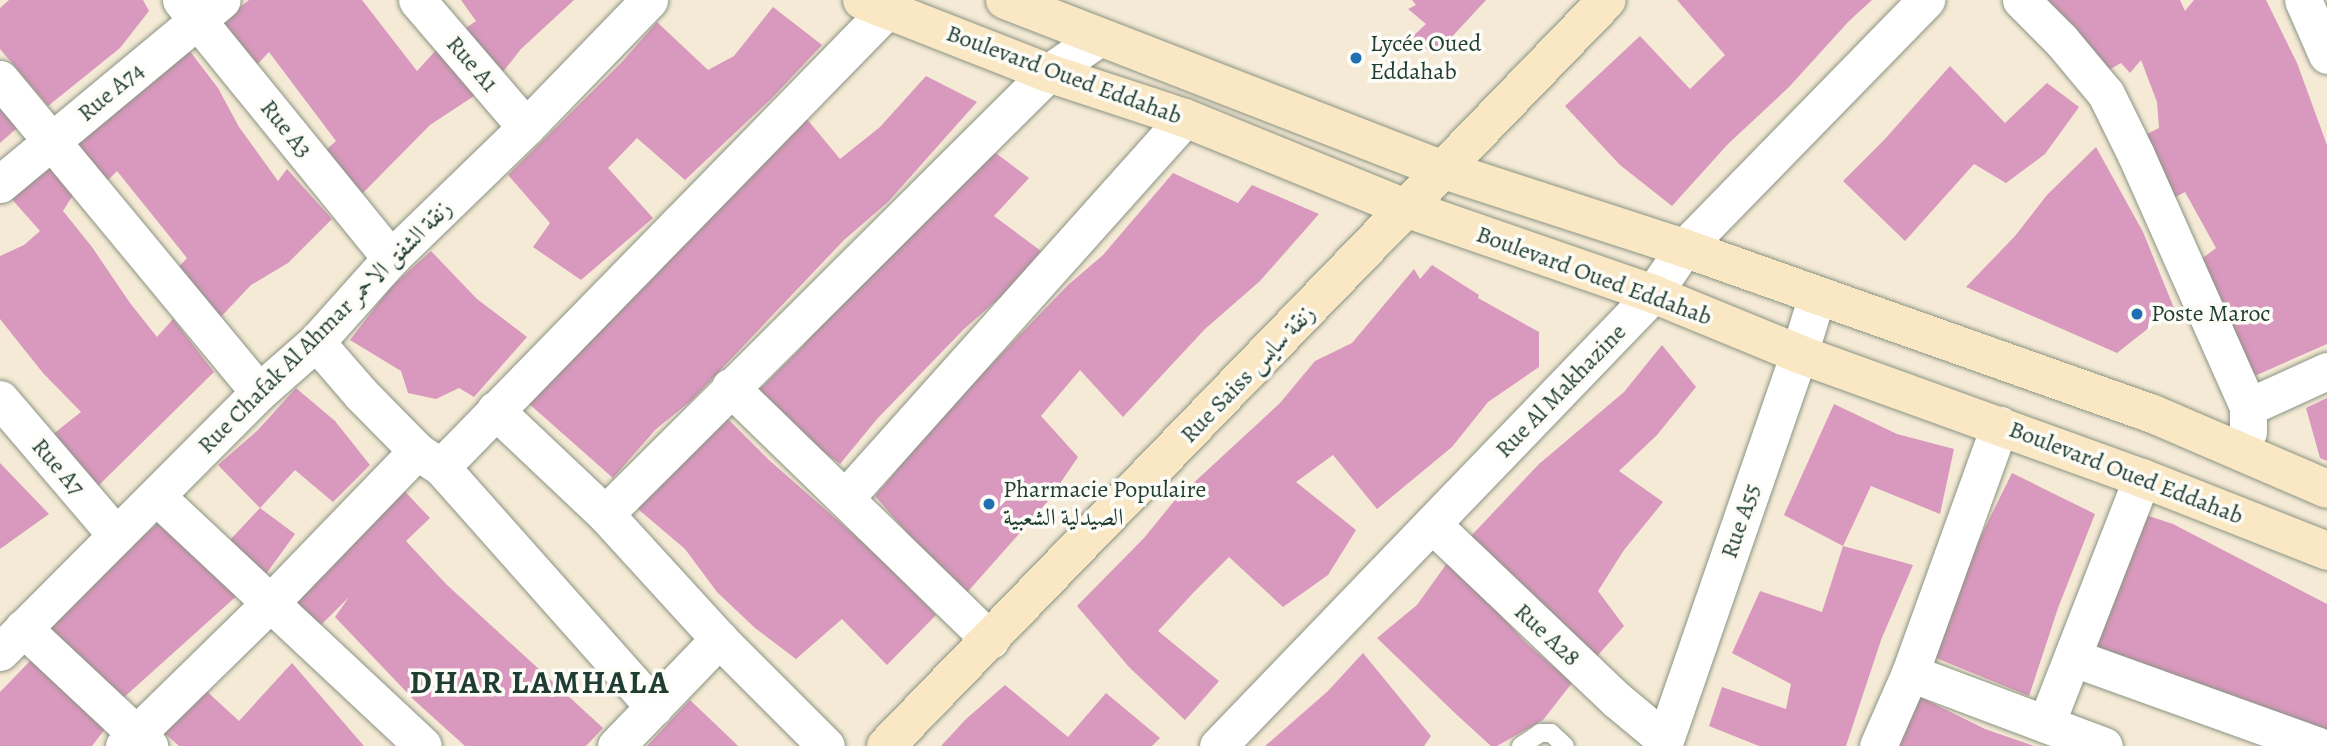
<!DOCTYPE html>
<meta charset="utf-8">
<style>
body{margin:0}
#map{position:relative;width:2327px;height:746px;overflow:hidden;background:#f5ead5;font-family:Alegreya,Amiri,serif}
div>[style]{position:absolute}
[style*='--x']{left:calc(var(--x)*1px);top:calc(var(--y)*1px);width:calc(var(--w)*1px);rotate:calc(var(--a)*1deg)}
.building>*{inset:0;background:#d998bd;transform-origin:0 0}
.roads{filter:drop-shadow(0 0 2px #8a9484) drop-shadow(0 0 2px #8a9484)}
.lane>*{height:18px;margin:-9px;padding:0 9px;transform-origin:9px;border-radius:9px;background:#fff}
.street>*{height:37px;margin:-18.5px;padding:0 18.5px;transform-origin:18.5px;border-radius:18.5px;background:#fff}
.secondary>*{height:38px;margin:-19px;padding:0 19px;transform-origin:19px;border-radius:19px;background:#fae7c3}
.dots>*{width:19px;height:19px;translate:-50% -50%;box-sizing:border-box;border:4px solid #fdfcf7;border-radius:50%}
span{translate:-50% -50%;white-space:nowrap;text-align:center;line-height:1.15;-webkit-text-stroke:7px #fdfcf7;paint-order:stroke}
.poi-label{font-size:24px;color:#1f3d34}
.left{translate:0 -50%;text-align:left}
.street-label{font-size:24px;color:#1f3d34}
.district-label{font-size:32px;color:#1f3d34;font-weight:700;letter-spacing:2px}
</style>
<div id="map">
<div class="building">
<div style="clip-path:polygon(9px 0,143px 0,149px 11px,120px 48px,48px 106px,0 49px,0 8px)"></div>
<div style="clip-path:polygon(249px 0,362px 0,417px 71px,437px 49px,477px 94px,430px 125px,354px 202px,317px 158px,336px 141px,269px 52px,250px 72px,214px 28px)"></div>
<div style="clip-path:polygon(461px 0,574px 0,521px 49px,498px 78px,460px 32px,476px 21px)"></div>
<div style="clip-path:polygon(1412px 0,1486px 0,1435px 55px,1410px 39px,1426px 24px,1408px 9px,1416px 5px)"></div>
<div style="clip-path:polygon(1677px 0,1872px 0,1849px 21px,1789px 87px,1728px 144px,1672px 206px,1620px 165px,1565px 106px,1640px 36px,1690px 89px,1725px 55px)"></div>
<div style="clip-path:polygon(2043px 0,2180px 0,2185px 11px,2194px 0,2266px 0,2297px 63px,2327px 145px,2327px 344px,2250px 378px,2196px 263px,2216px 248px,2185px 192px,2172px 199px,2143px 136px,2159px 128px,2157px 102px,2141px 60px,2130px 73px,2121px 63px,2107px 71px)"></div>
<div style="clip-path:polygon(773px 7px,822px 45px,772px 98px,685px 180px,637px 138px,608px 168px,653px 218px,581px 280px,533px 247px,550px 223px,508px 175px,622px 62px,657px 22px,708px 70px,734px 56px)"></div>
<div style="clip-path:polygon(189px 50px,218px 88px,239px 127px,278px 181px,287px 169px,332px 219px,288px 263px,251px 285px,217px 321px,175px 271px,187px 258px,117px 171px,103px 185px,71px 150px,112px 116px,149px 78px)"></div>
<div style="clip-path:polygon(1950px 66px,2005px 123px,2047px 83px,2079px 107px,2045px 154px,2006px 183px,1974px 164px,1905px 241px,1843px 181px,1885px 139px)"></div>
<div style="clip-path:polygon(926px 76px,977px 102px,888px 202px,844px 240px,692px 400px,656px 429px,613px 478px,527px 402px,653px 277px,801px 112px,840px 159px,880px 127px)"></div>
<div style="clip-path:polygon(0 109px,17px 128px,0 143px)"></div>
<div style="clip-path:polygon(985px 145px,1029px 178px,994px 216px,1041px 251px,1004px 294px,964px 329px,877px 419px,840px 464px,795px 431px,755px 394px,802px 347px,844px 293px)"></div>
<div style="clip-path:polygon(2096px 147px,2143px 232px,2174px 308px,2117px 353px,1966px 287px,2015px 236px,2047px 195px)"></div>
<div style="clip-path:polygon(47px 151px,73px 195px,63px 211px,92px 247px,130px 303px,157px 337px,173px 319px,214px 372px,98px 486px,52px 435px,81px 412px,43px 373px,0 319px,0 256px,24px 245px,40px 231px,2px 188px)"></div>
<div style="clip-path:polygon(1173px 173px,1238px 203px,1252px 185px,1319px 214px,1260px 281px,1205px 329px,1123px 417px,1080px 370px,1041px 416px,1078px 457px,1048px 501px,963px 597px,875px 496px,951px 406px,1068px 285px,1103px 255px)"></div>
<div style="clip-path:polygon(431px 251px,477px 299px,527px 337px,474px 397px,459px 388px,436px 399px,408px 393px,401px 371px,350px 340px,390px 288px)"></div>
<div style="clip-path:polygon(1432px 265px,1479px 295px,1478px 298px,1539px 332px,1539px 367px,1488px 402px,1452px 447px,1377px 509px,1333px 455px,1296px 482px,1356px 530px,1328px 575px,1283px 607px,1229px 557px,1194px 592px,1158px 631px,1219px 681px,1185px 720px,1129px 667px,1077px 606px,1144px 538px,1175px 500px,1280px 403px,1315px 361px,1352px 343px,1414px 269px,1420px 279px)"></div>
<div style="clip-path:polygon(1662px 345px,1696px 387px,1657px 435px,1619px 471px,1663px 502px,1624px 550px,1598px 591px,1624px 626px,1591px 663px,1470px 537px,1539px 464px,1624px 392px)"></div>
<div style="clip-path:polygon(296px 388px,335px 421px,370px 465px,333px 502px,295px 470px,260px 508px,218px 465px,257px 431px)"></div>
<div style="clip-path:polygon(2327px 398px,2327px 461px,2320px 458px,2306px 408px)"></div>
<div style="clip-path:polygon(1834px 404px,1897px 434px,1954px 449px,1940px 514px,1871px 486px,1843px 546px,1784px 515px)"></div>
<div style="clip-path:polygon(724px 415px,769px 460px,885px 562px,936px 615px,887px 665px,842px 619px,796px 659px,755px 628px,717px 592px,685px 549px,638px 509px)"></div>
<div style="clip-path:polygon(0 463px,49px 514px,0 549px)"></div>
<div style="clip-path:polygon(2012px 473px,2095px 514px,2058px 608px,2029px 696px,1931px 656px,1976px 546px)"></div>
<div style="clip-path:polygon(396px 482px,430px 518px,406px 541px,446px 584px,603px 728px,586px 746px,465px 746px,415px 701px,335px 617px,349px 597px,318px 628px,288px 598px)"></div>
<div style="clip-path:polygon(260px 508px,295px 534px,266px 574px,230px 540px)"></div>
<div style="left:170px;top:512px;width:107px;height:172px;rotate:48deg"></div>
<div style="clip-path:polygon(2143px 514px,2173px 524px,2327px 604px,2327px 734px,2087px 643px)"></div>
<div style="clip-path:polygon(1843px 546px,1913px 565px,1881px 640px,1846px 746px,1759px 746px,1709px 726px,1722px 687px,1786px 709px,1791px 684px,1732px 653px,1760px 591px,1822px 612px)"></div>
<div style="clip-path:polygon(1450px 559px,1525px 642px,1572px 683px,1543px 720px,1497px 746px,1491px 746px,1457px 715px,1377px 638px,1417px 605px)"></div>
<div style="clip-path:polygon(1363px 653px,1431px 736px,1424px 746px,1265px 746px,1328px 691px)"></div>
<div style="clip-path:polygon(31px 660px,105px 729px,92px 746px,0 746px,0 692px)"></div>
<div style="clip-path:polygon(292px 663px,364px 746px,179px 746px,161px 730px,201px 686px,239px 721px)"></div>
<div style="clip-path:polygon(1005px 685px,1068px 737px,1106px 693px,1160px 738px,1152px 746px,941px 746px,966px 719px)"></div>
<div style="clip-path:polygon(1914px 694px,1985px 729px,2034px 746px,1894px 746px)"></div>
<div style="clip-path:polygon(690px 700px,733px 741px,738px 746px,647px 746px)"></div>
</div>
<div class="roads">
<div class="lane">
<div style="--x:1521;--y:746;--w:23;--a:-34"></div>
<div style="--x:1540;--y:733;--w:11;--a:0"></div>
<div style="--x:1551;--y:733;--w:19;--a:43"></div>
</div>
<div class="street">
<div style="--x:181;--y:0;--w:333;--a:50.9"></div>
<div style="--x:417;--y:0;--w:167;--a:49.4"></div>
<div style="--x:2021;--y:0;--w:57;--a:45"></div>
<div style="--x:2061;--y:40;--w:70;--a:50.2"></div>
<div style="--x:2106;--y:94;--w:68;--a:63.8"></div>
<div style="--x:2136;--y:155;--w:276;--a:66"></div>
<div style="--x:2303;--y:0;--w:60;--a:66.4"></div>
<div style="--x:0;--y:79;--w:406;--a:50.4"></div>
<div style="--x:0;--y:184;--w:288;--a:-39.7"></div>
<div style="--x:316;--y:342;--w:69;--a:49.1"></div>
<div style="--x:361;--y:394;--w:80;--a:45.5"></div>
<div style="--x:417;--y:451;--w:29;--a:34"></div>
<div style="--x:441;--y:467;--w:321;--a:48.4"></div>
<div style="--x:730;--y:387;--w:363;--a:44.2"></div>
<div style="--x:0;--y:399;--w:179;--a:49.5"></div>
<div style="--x:495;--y:410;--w:151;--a:43.4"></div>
<div style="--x:605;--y:514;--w:169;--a:47.6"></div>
<div style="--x:719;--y:639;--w:151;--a:45"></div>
<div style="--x:2248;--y:432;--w:25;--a:-90"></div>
<div style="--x:2248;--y:407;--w:87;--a:-24.5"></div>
<div style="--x:441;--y:467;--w:639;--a:-45.7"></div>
<div style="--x:157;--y:497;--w:364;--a:43.1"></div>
<div style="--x:846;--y:497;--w:508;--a:-48.19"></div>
<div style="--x:605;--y:514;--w:625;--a:-44.87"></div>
<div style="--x:1048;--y:73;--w:63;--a:-34.7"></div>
<div style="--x:1433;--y:525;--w:254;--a:43.6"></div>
<div style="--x:1617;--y:700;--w:62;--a:39.8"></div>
<div style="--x:23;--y:628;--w:173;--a:43.1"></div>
<div style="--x:0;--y:652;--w:367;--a:-45.1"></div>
<div style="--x:259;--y:392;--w:76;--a:-41.3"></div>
<div style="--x:316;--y:342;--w:113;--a:-48.2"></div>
<div style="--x:391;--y:258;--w:188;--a:-44.1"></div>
<div style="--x:526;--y:127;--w:177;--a:-45.9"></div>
<div style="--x:2074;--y:658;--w:259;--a:19.8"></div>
<div style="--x:1910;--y:673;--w:207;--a:20.6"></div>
<div style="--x:2046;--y:724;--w:264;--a:-68.7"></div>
<div style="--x:124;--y:746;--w:203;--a:-44.4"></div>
<div style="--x:269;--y:604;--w:213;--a:-46"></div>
<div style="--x:616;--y:746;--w:149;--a:-46.1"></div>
<div style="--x:1218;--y:746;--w:627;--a:-46.1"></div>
<div style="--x:1653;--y:294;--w:55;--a:-56"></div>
<div style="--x:1684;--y:248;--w:347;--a:-45.7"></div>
<div style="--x:1663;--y:746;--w:415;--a:-70.9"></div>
<div style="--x:1799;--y:354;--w:62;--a:-73"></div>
<div style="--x:1878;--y:746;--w:80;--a:-66.3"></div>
<div style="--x:1910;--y:673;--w:264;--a:-70.1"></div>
</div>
<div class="secondary">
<div style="--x:862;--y:0;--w:200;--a:21.4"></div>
<div style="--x:1048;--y:73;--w:144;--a:18.2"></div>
<div style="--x:1185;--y:118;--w:241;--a:22.2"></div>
<div style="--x:1408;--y:209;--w:259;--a:19.1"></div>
<div style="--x:1653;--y:294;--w:158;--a:22.3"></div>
<div style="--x:1799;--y:354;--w:365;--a:19.9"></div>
<div style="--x:2142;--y:478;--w:199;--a:21.5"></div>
<div style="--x:1005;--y:0;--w:471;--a:21.2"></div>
<div style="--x:1444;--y:170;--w:252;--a:18"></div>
<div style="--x:1684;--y:248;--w:498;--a:19.5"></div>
<div style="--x:2153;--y:414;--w:189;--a:23.3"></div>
<div style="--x:886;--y:746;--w:1037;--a:-45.98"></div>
</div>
</div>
<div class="dots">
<div style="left:1356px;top:58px;background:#1f6fb2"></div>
<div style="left:2137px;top:314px;background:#1f6fb2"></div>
<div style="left:989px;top:504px;background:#1f6fb2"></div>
</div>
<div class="poi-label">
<span class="left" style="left:1370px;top:58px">Lycée Oued<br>Eddahab</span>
<span class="left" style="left:2151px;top:314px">Poste Maroc</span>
<span class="left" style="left:1003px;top:504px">Pharmacie Populaire<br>الصيدلية الشعبية</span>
</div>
<div class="street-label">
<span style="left:472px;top:64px;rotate:49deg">Rue A1</span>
<span style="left:1064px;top:75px;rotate:20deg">Boulevard Oued Eddahab</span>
<span style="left:111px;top:92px;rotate:-40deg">Rue A74</span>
<span style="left:286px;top:129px;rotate:51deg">Rue A3</span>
<span style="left:1594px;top:276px;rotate:20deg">Boulevard Oued Eddahab</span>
<span style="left:325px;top:327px;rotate:-45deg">Rue Chafak Al Ahmar زنقة الشفق الاحمر</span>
<span style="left:1248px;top:374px;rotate:-46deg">Rue Saiss زنقة سايس</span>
<span style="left:1561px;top:391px;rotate:-46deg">Rue Al Makhazine</span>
<span style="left:58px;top:467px;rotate:49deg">Rue A7</span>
<span style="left:2126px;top:473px;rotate:21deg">Boulevard Oued Eddahab</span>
<span style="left:1741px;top:521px;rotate:-71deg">Rue A55</span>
<span style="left:1547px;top:635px;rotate:43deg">Rue A28</span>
</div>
<div class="district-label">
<span style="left:540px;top:682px">DHAR LAMHALA</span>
</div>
</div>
